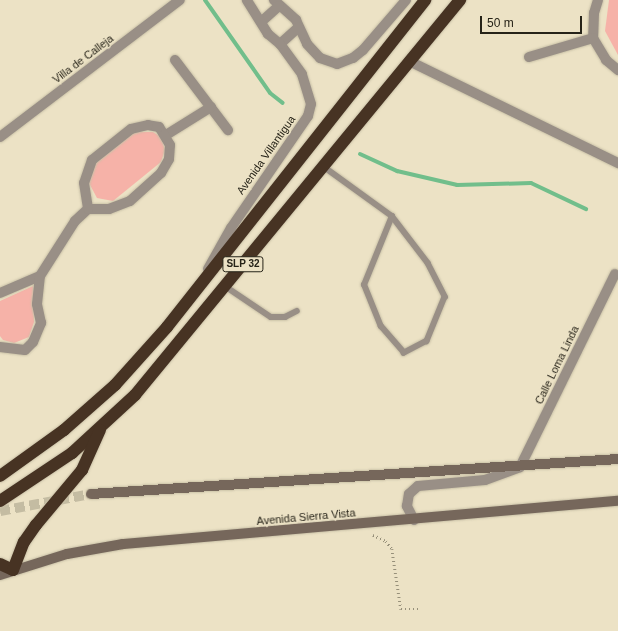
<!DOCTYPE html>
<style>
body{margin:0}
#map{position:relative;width:618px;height:631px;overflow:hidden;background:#ece2c5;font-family:Helvetica,sans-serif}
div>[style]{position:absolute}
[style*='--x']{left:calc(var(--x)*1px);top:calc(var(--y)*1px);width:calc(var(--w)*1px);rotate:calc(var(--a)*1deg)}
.green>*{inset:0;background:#f6b2a8}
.stream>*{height:4px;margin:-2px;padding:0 2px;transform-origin:2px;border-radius:2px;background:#71be8b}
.secondary-tunnel>*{height:10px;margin-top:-5px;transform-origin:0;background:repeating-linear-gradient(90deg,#c4bca2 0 10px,transparent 0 15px)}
.path>*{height:2.5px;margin-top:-1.25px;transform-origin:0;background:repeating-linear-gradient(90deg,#97907a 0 1px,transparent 0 4px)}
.roads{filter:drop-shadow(0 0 1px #c8c0a6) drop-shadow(0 0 1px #c8c0a6)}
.lane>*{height:5.5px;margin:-2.75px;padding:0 2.75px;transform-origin:2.75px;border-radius:2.75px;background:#998f86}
.street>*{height:10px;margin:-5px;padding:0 5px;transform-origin:5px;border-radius:5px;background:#998f86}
.secondary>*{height:10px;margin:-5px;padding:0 5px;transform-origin:5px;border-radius:5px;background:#76675b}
.highway>*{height:12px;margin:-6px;padding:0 6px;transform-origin:6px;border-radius:6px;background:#473323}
span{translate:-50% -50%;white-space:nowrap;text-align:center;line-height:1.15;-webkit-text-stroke:3px #ece2c5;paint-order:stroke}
.shield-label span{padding:1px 3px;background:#ece2c5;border:1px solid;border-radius:3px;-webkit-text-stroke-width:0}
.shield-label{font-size:10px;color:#262318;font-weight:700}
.street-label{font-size:11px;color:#262318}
.scale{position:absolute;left:480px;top:16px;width:102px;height:18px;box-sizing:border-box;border:2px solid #262318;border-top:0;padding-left:5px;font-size:12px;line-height:14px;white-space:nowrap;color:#262318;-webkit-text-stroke:3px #ece2c5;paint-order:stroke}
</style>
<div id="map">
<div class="green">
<div style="clip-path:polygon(609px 0,618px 0,618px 55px,605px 31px)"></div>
<div style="clip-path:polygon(134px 132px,153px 132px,161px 137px,165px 150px,161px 162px,113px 201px,97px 198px,89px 183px,95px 164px)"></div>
<div style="clip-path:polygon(33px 286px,34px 322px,29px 337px,14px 343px,3px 340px,0 336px,0 301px)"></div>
</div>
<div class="stream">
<div style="--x:205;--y:0;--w:113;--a:55"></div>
<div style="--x:270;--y:93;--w:16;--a:38"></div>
<div style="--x:360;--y:154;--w:41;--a:24.7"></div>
<div style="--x:397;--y:171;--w:62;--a:13.1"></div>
<div style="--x:457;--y:185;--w:74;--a:-1.5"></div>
<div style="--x:531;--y:183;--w:61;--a:25.3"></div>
</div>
<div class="secondary-tunnel">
<div style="--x:0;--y:511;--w:93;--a:-10.6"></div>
</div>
<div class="path">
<div style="--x:373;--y:535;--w:14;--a:25"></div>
<div style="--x:386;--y:541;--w:10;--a:53"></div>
<div style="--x:392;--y:549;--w:61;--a:81.5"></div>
<div style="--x:401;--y:609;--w:19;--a:0"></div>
</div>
<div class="roads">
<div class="lane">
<div style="--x:323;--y:166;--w:85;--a:35.9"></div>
<div style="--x:392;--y:216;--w:59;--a:52.5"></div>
<div style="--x:428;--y:263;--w:38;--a:63"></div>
<div style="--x:445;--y:297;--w:48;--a:112.2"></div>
<div style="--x:427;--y:341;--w:26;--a:152"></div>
<div style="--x:404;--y:353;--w:35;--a:-131"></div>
<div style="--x:381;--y:327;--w:45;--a:-112"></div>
<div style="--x:364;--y:285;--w:74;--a:-67.9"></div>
<div style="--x:225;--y:286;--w:55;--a:34"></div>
<div style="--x:271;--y:317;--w:14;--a:0"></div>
<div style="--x:285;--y:317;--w:13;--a:-27"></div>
</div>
<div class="street">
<div style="--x:274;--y:0;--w:30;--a:42"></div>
<div style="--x:296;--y:20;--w:26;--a:65"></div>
<div style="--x:307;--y:44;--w:19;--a:47"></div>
<div style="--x:320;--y:58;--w:18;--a:19"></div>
<div style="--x:337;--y:64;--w:17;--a:-21"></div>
<div style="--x:353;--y:58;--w:13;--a:-39"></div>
<div style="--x:363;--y:50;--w:66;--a:-49.3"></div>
<div style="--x:598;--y:0;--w:14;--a:107"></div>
<div style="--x:594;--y:13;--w:25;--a:92"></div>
<div style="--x:593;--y:38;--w:26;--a:59"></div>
<div style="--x:606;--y:60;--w:16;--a:40"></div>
<div style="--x:261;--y:22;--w:24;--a:-42"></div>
<div style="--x:280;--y:44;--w:25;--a:-42"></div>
<div style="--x:529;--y:57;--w:67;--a:-16.5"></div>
<div style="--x:175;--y:60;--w:88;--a:52.9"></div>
<div style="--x:409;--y:61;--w:233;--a:26"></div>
<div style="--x:166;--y:135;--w:53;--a:-31.9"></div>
<div style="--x:0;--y:137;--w:226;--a:-37.3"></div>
<div style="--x:208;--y:269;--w:47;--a:-60.7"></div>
<div style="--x:231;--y:228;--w:136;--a:-55.5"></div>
<div style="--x:308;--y:116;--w:12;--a:-76"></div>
<div style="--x:311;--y:104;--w:31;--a:-107"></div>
<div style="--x:302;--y:74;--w:37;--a:-126"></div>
<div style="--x:280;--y:44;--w:16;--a:-140"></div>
<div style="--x:268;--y:34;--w:40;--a:-122"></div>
<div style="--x:0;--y:293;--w:43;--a:-23"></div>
<div style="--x:0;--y:347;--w:25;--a:7"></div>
<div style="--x:25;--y:350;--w:11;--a:-45"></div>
<div style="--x:33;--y:342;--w:21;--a:-67"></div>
<div style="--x:41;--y:323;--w:19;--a:-102"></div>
<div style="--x:37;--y:304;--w:28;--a:-84"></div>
<div style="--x:40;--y:276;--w:65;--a:-57.5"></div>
<div style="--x:75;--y:221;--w:18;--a:-43"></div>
<div style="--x:88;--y:209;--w:21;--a:0"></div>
<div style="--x:109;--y:209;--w:22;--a:-21"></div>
<div style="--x:130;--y:201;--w:42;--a:-42.1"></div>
<div style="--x:161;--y:173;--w:16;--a:-60"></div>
<div style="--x:169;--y:159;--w:14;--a:-86"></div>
<div style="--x:170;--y:145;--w:21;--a:-121"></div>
<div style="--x:159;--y:127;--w:11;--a:-170"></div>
<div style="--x:148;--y:125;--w:17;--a:167"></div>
<div style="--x:131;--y:129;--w:50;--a:141.5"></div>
<div style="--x:92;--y:160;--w:24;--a:109"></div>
<div style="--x:84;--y:183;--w:26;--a:81"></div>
<div style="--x:414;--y:520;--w:16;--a:-117"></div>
<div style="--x:407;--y:506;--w:12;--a:-81"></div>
<div style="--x:409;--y:494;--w:12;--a:-42"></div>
<div style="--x:418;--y:486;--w:67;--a:-5.1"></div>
<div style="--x:485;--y:480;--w:37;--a:-20"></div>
<div style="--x:520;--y:467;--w:215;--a:-63.8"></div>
</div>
<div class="secondary">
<div style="--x:91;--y:494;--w:528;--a:-3.8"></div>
<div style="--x:0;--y:575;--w:70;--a:-17.4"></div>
<div style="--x:67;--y:554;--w:57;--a:-10.1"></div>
<div style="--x:123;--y:544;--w:497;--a:-5"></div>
</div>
<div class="highway">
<div style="--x:0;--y:476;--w:79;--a:-35.7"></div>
<div style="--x:64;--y:430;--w:68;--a:-41.4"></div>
<div style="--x:115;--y:385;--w:78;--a:-48.1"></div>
<div style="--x:167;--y:327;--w:417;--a:-51.7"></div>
<div style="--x:0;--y:501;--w:87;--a:-33.7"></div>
<div style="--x:72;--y:453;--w:86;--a:-42.6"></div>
<div style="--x:135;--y:395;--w:512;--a:-50.55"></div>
<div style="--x:0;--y:564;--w:14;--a:25"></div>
<div style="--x:13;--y:570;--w:30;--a:-69"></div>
<div style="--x:24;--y:542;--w:21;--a:-55"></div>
<div style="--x:36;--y:525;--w:72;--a:-50.1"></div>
<div style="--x:82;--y:470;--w:44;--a:-65.8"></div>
</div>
</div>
<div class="shield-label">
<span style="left:243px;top:264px">SLP 32</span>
</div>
<div class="street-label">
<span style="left:83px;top:59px;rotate:-37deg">Villa de Calleja</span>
<span style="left:266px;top:155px;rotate:-55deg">Avenida Villantigua</span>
<span style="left:557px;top:365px;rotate:-64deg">Calle Loma Linda</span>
<span style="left:306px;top:517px;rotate:-5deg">Avenida Sierra Vista</span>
</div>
<div class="scale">50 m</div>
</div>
